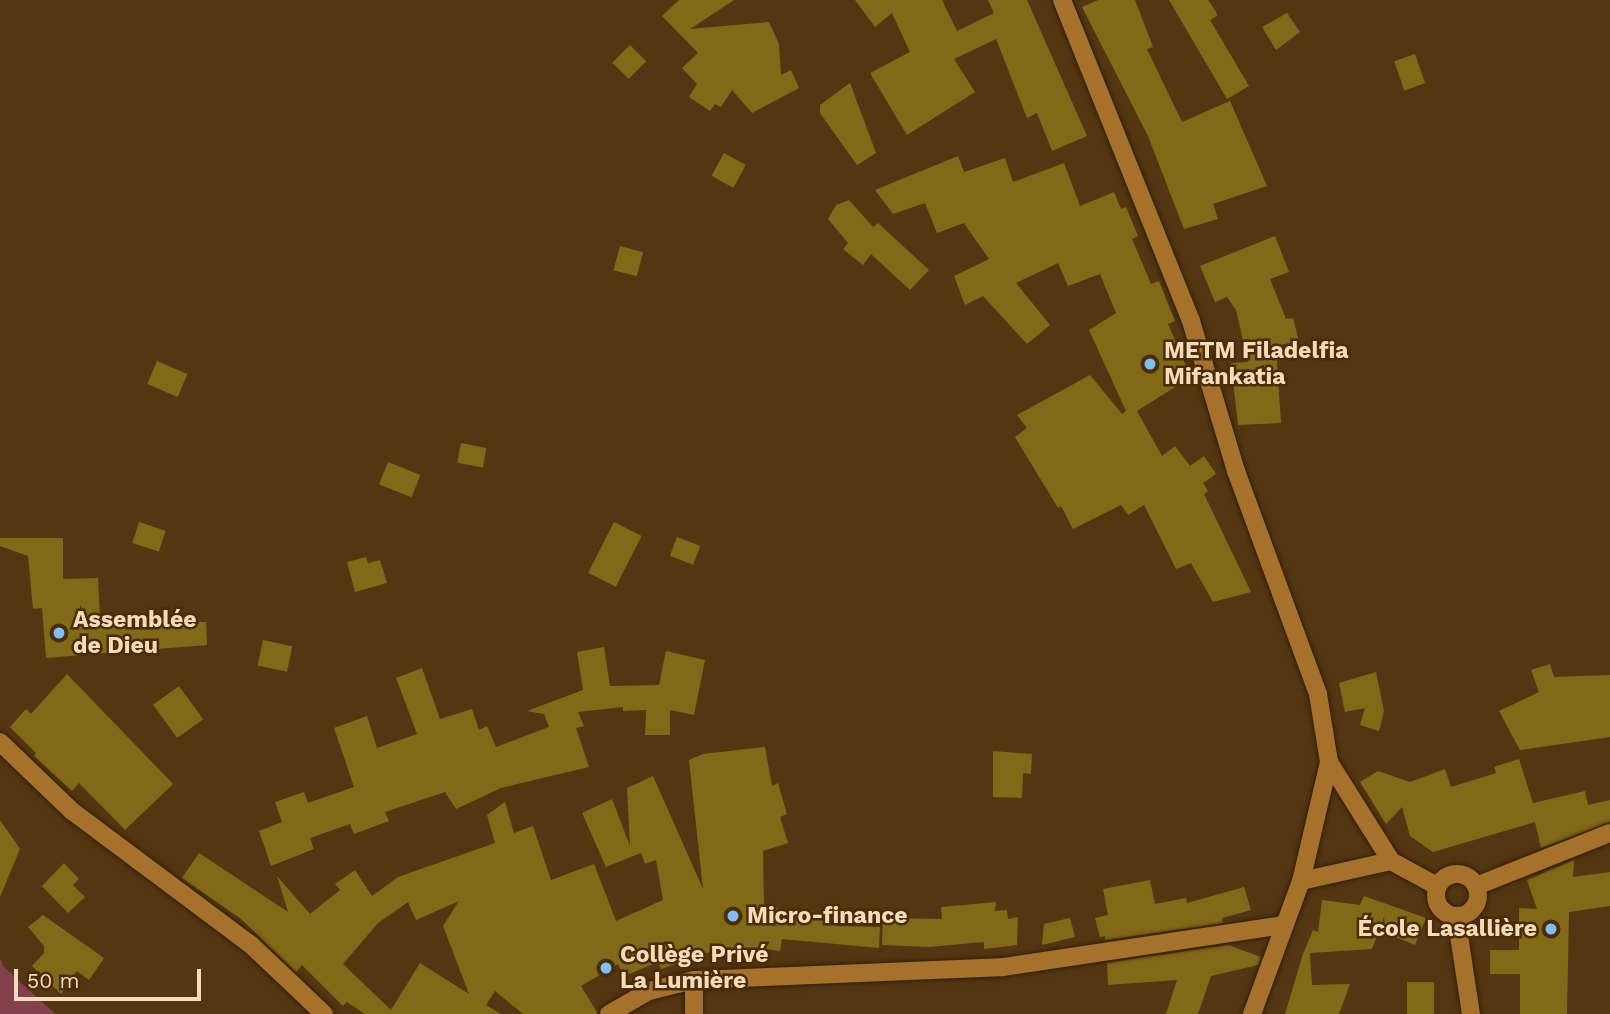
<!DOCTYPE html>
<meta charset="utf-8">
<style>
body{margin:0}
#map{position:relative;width:1610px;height:1014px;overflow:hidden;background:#533712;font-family:"Work Sans",sans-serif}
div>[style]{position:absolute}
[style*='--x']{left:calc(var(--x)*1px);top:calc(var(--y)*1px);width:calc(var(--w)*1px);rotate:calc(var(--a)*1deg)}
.green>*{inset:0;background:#82414c}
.building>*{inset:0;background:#826918;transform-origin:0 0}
.roads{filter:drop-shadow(0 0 2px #32200b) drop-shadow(0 0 2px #32200b)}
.street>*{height:18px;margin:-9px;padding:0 9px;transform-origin:9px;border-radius:9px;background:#a6712b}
.street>.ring{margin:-9px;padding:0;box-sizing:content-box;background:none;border:18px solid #a6712b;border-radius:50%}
.secondary>*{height:18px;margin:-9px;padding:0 9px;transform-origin:9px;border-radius:9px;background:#a6712b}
.dots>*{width:19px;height:19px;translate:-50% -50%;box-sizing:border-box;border:4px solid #482d05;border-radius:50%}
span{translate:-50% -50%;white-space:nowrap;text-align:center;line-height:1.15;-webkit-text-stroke:5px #482d05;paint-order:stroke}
.poi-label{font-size:23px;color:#f8dbba;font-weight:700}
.left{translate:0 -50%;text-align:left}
.right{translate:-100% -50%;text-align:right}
.scale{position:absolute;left:14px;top:969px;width:187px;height:32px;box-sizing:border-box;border:4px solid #f8dbba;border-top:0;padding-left:9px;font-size:21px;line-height:24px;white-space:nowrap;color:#f8dbba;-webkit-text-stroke:5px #482d05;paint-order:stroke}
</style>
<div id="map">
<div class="green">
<div style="clip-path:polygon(0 958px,3px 966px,55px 1014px,0 1014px)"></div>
</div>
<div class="building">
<div style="clip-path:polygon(679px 0,734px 0,690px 29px,769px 22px,779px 44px,781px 75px,791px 70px,799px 88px,752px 113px,732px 90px,721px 107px,715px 104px,710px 111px,689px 97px,697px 84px,682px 68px,698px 53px,662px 16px)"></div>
<div style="clip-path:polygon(855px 0,942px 0,957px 31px,994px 13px,988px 0,1027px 0,1087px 136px,1052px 151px,1037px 113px,1027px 118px,996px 39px,954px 59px,975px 92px,907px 135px,870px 73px,910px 52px,892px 13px,875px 27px)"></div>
<div style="clip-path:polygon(1098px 0,1135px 0,1153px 47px,1147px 49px,1182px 122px,1230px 101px,1267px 186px,1213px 204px,1218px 219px,1184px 229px,1148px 136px,1082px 7px)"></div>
<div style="clip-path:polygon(1169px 0,1208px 0,1218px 15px,1210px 20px,1249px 86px,1227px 99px)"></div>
<div style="clip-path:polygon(1287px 13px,1300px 32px,1276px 50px,1262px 27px)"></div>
<div style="left:630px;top:45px;width:23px;height:25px;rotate:45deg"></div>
<div style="left:1415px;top:54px;width:31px;height:22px;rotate:71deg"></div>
<div style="clip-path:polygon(850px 83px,876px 153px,857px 165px,820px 113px,820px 105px)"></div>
<div style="left:724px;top:153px;width:25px;height:26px;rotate:29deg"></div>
<div style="clip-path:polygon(958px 156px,964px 172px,1005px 158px,1013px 182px,1064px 163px,1080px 206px,1114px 192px,1121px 209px,1126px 207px,1138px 236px,1132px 239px,1151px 284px,1159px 281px,1175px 321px,1168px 324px,1191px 377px,1137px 411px,1162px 456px,1175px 446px,1190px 466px,1204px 456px,1216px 474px,1203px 483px,1208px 491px,1204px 494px,1251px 592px,1213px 602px,1191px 563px,1176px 569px,1144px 505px,1128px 515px,1121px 505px,1073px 529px,1061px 506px,1058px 508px,1015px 437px,1027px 428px,1017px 415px,1090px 375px,1122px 414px,1126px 411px,1089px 330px,1116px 313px,1100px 274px,1068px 286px,1058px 263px,1016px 283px,1050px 325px,1027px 344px,983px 296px,965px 305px,954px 276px,989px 259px,964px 223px,937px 233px,925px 203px,893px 214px,875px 190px)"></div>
<div style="clip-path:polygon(849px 200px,873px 227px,878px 223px,929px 270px,910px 290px,871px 254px,863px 265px,843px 249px,848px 243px,828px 219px,836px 205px)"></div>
<div style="clip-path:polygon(1275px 236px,1289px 272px,1270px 279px,1286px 319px,1293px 318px,1299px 341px,1276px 346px,1281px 423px,1238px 425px,1231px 363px,1248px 362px,1236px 310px,1227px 297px,1215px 302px,1200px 266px)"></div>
<div style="left:620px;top:246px;width:24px;height:25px;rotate:15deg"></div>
<div style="left:157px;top:361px;width:33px;height:25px;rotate:23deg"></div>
<div style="left:461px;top:443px;width:26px;height:20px;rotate:11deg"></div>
<div style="left:388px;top:462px;width:35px;height:24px;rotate:22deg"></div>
<div style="left:139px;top:522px;width:28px;height:22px;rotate:18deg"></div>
<div style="left:614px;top:522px;width:31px;height:57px;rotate:27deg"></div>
<div style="left:677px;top:537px;width:25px;height:20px;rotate:21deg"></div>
<div style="clip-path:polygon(0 538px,63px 538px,63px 579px,98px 578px,100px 616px,106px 615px,106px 620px,206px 622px,207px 645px,46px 658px,42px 608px,33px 609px,28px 556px,0 546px)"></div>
<div style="clip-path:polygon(366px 557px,368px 563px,380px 560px,387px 583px,355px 592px,347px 562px)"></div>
<div style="left:263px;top:640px;width:30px;height:26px;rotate:12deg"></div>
<div style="clip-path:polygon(604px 647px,610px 686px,659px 685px,666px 651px,705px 660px,694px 715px,670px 710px,670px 735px,645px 735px,646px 710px,623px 711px,623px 707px,578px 712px,584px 726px,576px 728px,589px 767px,501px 788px,456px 809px,445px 792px,385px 812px,389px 821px,354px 834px,350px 824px,310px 838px,314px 849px,271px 866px,259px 831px,282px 822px,275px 802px,304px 792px,308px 803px,354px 787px,334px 728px,367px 716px,377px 748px,417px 734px,396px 678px,422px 668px,440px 719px,472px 709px,479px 730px,487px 726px,496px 747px,549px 727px,544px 714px,527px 711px,583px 690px,577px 652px)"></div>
<div style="clip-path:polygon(1550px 664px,1554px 677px,1610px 675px,1610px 737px,1520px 750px,1499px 711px,1539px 692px,1531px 670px)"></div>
<div style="clip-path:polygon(1376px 672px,1384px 711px,1379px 731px,1360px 725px,1365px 708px,1345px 712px,1339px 683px)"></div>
<div style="clip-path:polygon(67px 674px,173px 784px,125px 830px,79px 783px,72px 791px,34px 756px,36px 753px,10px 727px,26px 709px,31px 714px)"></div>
<div style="left:179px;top:686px;width:41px;height:32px;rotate:54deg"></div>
<div style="clip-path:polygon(evenodd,765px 747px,772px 786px,778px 783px,787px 814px,780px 817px,788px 843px,763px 851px,764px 907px,837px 914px,836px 926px,880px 927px,879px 948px,782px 939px,780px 951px,758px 948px,757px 957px,712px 952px,680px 957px,682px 962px,661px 969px,658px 962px,624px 976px,618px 964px,581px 986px,598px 1014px,523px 1014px,495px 991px,486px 1005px,501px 1014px,365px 1014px,347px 1002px,343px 1006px,302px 965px,296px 972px,241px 919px,182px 878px,199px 853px,288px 912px,277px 876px,310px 914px,340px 890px,335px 884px,355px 870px,372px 896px,398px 877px,495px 843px,487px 815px,505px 802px,514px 833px,533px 826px,551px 880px,594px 864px,616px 921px,663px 900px,656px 860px,645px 864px,641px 853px,606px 867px,582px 813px,612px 799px,630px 846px,627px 788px,653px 776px,703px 889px,689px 760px,703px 754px,765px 747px,459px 901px,443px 926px,469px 994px,420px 963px,391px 1010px,343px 964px,378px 923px,408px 902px,416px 920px,459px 901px)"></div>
<div style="clip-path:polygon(993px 751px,1032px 754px,1031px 774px,1023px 773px,1022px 798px,993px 797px)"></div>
<div style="clip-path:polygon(1519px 759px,1533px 803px,1585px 791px,1588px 805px,1610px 800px,1610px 822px,1541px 848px,1535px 822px,1433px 852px,1410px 836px,1402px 807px,1386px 824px,1360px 782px,1378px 771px,1410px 782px,1445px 769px,1451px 787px,1496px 773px,1494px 767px)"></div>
<div style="clip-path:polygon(0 820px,20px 849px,0 897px)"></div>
<div style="clip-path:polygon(1574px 860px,1573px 877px,1610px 872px,1610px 906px,1569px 912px,1567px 1014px,1520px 1014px,1520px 974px,1490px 974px,1490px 950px,1519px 950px,1519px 908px,1537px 909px,1527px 880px)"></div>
<div style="clip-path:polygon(64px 863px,79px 879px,73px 885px,85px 897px,68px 913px,42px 886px)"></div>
<div style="clip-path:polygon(1150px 880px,1155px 904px,1186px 898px,1187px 903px,1244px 887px,1251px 910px,1222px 918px,1223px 923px,1105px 940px,1105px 936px,1100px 937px,1095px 918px,1108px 915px,1103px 889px)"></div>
<div style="clip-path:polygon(1364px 896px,1426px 918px,1415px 945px,1386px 933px,1384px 917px,1372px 949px,1310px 953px,1312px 985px,1350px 984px,1339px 1014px,1285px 1014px,1303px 954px,1313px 930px,1318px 932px,1322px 900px,1360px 905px)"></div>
<div style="clip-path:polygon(996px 902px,995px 911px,1007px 910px,1008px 919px,1018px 917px,1017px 945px,984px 949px,984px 942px,929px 947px,882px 945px,883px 918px,942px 919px,941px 907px)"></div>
<div style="clip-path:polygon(43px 915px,104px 958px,89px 980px,77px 971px,61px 994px,32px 966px,44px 953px,44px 946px,28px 927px)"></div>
<div style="clip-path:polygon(1070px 918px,1075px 937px,1042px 945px,1044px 924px)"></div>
<div style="clip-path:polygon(1228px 945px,1261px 957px,1258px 965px,1211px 976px,1198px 1014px,1166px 1014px,1177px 980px,1108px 985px,1107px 963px)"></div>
<div style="left:1407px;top:982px;width:27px;height:32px"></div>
</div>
<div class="roads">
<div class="street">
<div style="--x:0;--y:742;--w:100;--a:43.8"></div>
<div style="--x:72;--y:811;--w:222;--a:36.8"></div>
<div style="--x:250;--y:944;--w:102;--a:43.4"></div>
<div style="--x:1329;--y:762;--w:117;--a:57.9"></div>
<div style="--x:1391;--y:861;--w:52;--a:28.5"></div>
<div class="ring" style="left:1436px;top:874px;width:24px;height:24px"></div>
<div style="--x:1301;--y:881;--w:92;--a:-12.5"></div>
<div style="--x:1476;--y:886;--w:144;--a:-21.6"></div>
<div style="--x:1456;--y:916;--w:99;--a:81.3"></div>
<div style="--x:609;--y:1014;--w:46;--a:-29.9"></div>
<div style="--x:649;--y:991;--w:46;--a:-13.7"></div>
<div style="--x:694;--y:1014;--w:34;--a:-90"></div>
<div style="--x:694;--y:980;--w:309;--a:-2.4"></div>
<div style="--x:1003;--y:967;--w:284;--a:-8.5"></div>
</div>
<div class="secondary">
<div style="--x:1062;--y:0;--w:346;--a:68.1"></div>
<div style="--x:1191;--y:321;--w:157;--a:73.3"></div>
<div style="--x:1236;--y:471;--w:238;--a:69.8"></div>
<div style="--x:1318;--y:694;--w:69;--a:80.8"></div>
<div style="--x:1329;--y:762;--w:122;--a:103.2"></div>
<div style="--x:1301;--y:881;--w:142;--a:110.2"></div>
</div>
</div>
<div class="dots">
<div style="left:1150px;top:364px;background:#82bcfa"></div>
<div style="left:59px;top:633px;background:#82bcfa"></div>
<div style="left:733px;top:916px;background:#82bcfa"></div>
<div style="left:1551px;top:929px;background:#82bcfa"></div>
<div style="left:606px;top:968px;background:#82bcfa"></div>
</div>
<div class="poi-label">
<span class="left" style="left:1164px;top:364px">METM Filadelfia<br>Mifankatia</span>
<span class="left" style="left:73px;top:633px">Assemblée<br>de Dieu</span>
<span class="left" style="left:747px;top:916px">Micro-finance</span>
<span class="right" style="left:1537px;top:929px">École Lasallière</span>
<span class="left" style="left:620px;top:968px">Collège Privé<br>La Lumière</span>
</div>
<div class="scale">50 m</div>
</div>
